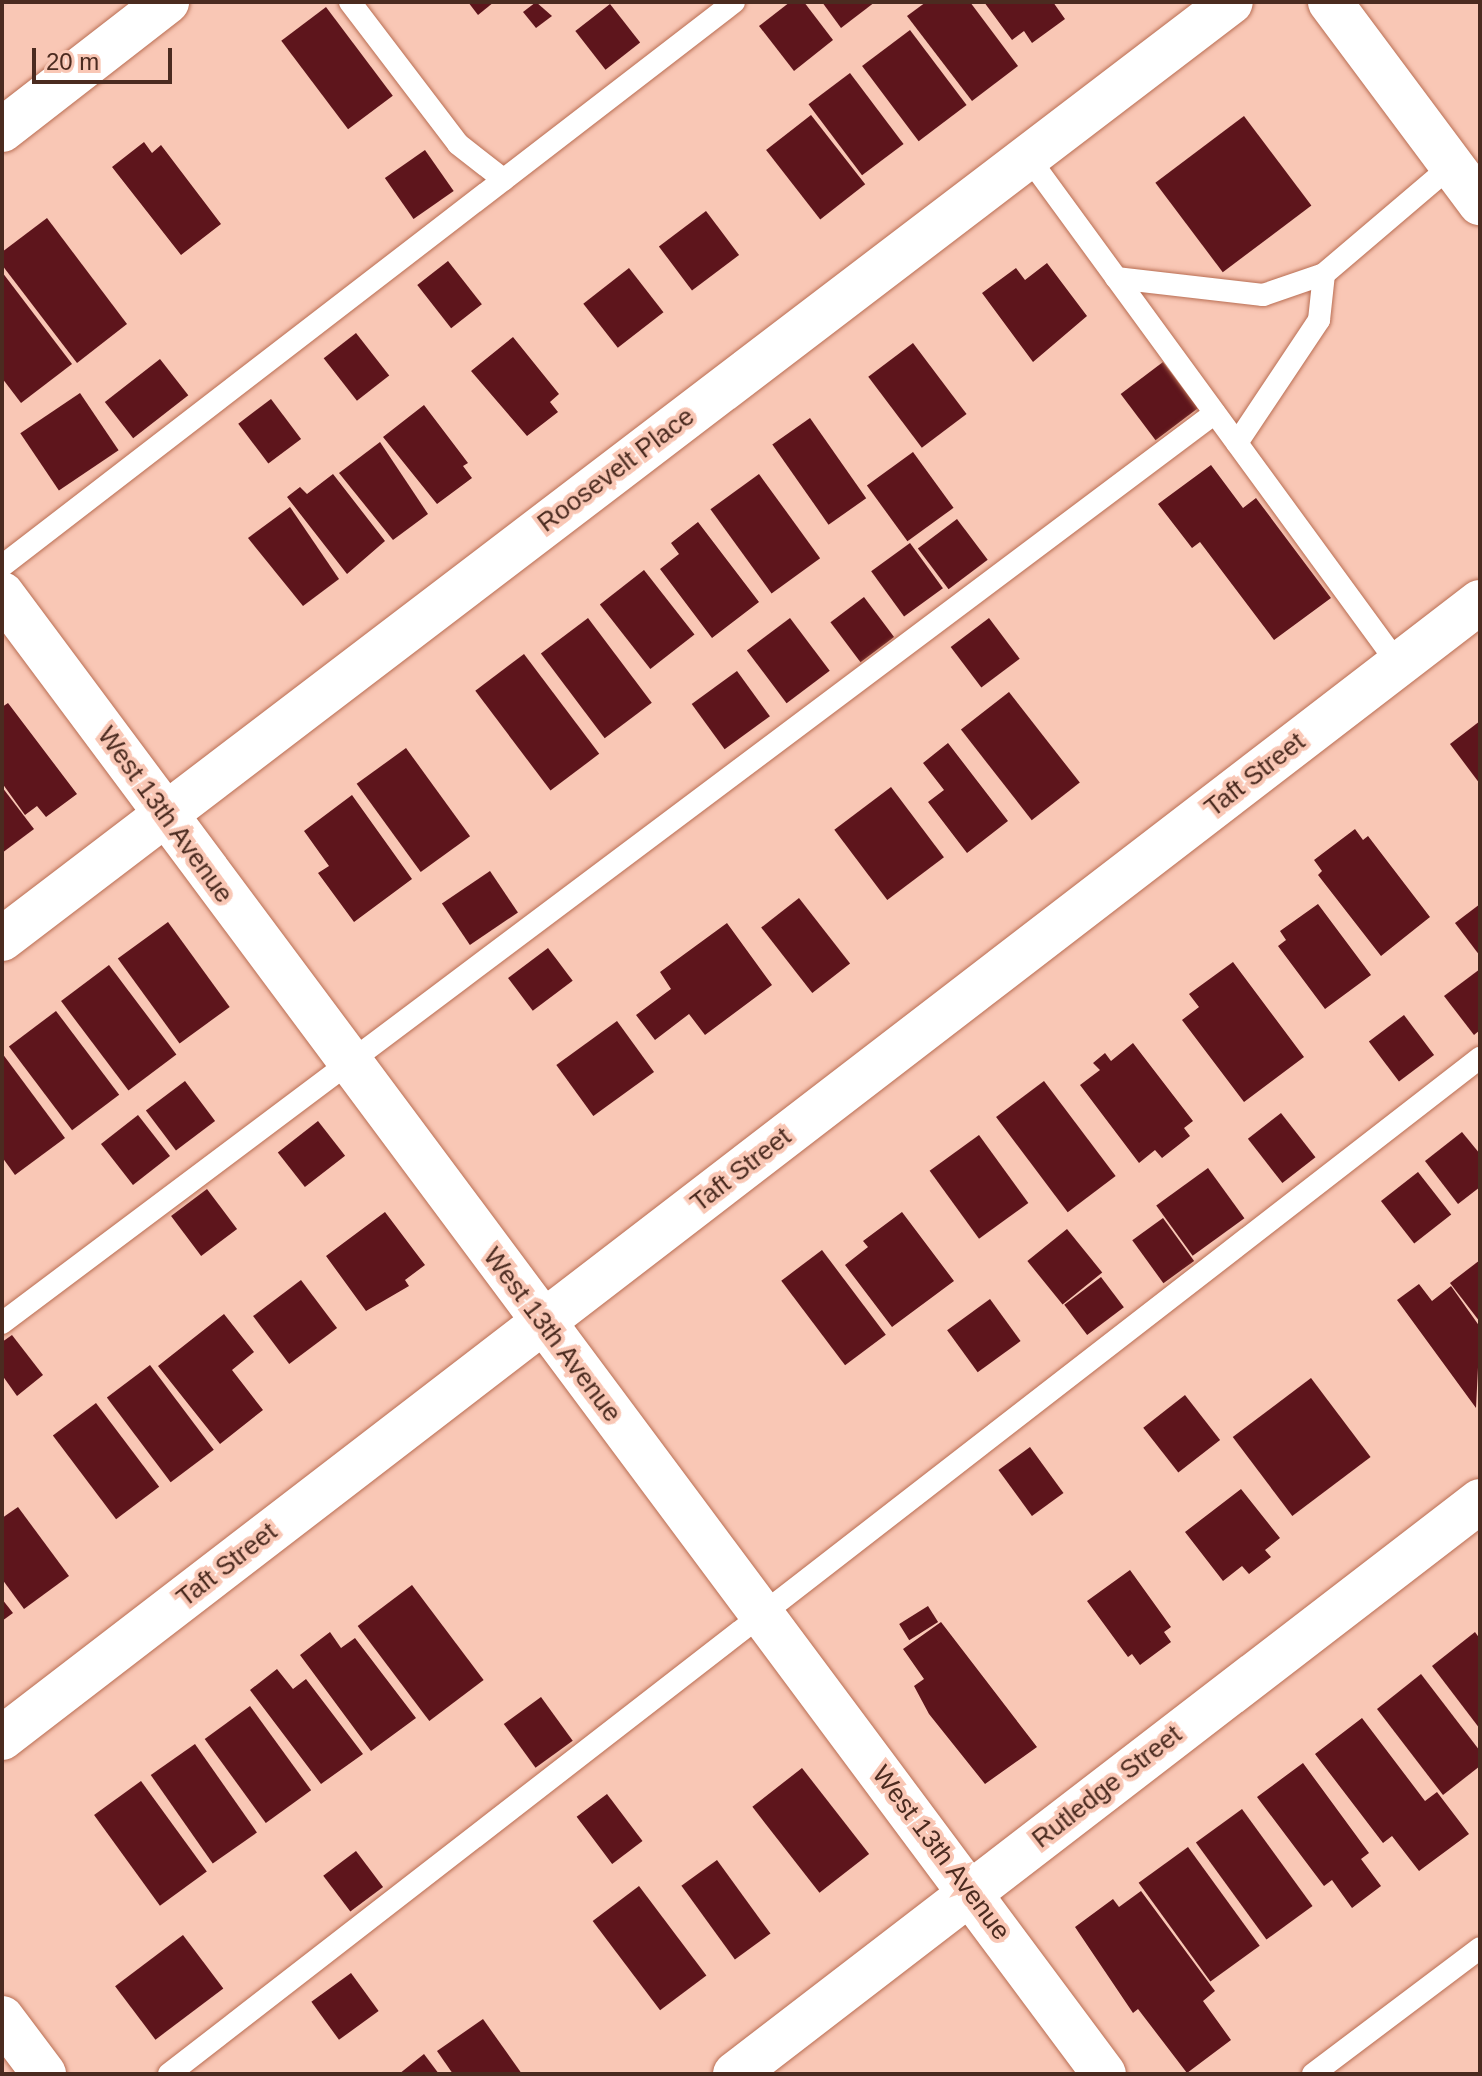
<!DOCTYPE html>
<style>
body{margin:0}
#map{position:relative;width:1482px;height:2076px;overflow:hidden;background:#f9c7b5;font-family:Helvetica,sans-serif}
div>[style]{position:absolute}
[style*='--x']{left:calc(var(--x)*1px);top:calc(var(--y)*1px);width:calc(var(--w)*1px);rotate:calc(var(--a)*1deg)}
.building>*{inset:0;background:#5e151c;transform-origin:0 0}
.roads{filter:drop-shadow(0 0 2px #b96e53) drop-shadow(0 0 2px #b96e53)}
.service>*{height:22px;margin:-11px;padding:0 11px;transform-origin:11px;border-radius:11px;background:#fff}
.minor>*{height:44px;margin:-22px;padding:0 22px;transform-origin:22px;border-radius:22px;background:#fff}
.tertiary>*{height:44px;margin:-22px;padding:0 22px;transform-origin:22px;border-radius:22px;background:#fff}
.secondary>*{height:44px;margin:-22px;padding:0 22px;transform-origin:22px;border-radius:22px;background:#fff}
span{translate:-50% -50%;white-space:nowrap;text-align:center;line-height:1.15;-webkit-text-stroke:8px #f9c7b5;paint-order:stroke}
.street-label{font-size:26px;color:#4b2b20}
.frame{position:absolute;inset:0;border:4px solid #4b2b20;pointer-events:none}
.scale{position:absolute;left:32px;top:48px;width:140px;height:36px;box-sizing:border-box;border:4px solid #4b2b20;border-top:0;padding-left:10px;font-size:24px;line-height:28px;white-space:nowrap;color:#4b2b20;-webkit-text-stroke:6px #f9c7b5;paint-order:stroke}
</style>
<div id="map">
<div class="building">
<div style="clip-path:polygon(468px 2px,494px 2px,478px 15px)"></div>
<div style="clip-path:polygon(536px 2px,552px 16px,536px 28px,523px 12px)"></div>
<div style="clip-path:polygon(790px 2px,804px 2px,833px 40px,794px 71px,759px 26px)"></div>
<div style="clip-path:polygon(822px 2px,875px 2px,841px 28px)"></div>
<div style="clip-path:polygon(926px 2px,970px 2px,1018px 66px,972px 101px,907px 16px)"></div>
<div style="clip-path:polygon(984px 2px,1053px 2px,1065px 19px,1032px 43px,1024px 31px,1012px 40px)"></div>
<div style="left:610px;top:4px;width:49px;height:44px;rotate:52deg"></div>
<div style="left:326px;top:7px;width:111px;height:56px;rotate:53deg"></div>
<div style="left:910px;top:30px;width:94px;height:60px;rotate:53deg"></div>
<div style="left:850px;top:73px;width:89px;height:52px;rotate:53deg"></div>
<div style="left:811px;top:115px;width:88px;height:57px;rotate:52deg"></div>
<div style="left:1244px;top:116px;width:112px;height:111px;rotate:53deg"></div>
<div style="clip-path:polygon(144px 142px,152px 153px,161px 145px,221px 224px,181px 255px,112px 167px)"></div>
<div style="left:425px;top:150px;width:50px;height:49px;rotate:55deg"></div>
<div style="left:706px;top:211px;width:55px;height:59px;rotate:53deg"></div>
<div style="clip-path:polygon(47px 218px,127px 324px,77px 363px,2px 265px,2px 252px)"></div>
<div style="left:448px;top:261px;width:55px;height:39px;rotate:52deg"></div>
<div style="clip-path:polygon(1047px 263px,1087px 316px,1033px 362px,982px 293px,1016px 268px,1025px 280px)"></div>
<div style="left:629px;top:268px;width:56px;height:58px;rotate:52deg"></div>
<div style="clip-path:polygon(2px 272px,72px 364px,21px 403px,2px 378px)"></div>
<div style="left:356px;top:333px;width:54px;height:41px;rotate:52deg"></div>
<div style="clip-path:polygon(513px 337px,559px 394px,550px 402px,558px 412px,527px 436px,471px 371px)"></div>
<div style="left:913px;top:343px;width:89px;height:56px;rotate:53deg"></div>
<div style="left:160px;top:359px;width:46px;height:70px;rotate:52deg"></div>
<div style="left:1163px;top:362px;width:58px;height:53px;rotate:53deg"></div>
<div style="left:80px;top:393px;width:69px;height:72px;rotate:56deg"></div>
<div style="left:271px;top:399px;width:50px;height:41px;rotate:53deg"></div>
<div style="clip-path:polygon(424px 405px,468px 463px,463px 466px,472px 478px,437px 504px,383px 437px)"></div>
<div style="left:810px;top:418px;width:98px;height:46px;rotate:55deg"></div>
<div style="clip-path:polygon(380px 442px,428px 514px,393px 540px,339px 473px)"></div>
<div style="left:913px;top:452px;width:69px;height:57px;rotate:54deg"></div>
<div style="clip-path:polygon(1211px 465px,1243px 508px,1256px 498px,1331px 598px,1274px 640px,1200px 542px,1192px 548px,1158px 504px)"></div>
<div style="clip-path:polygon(333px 474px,385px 541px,347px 574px,287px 497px,300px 487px,307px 494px)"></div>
<div style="left:759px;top:474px;width:104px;height:60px;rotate:54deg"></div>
<div style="clip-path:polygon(290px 507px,339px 579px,303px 606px,248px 538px)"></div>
<div style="left:957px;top:519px;width:51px;height:49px;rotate:53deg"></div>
<div style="clip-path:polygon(698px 522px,759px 602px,712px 638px,660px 569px,679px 554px,671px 543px)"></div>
<div style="left:910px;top:543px;width:56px;height:48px;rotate:54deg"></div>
<div style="left:644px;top:570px;width:82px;height:56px;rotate:52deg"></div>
<div style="left:864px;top:597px;width:50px;height:42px;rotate:53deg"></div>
<div style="left:588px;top:618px;width:106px;height:59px;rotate:53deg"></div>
<div style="left:790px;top:618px;width:66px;height:54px;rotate:53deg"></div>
<div style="left:989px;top:618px;width:51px;height:48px;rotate:53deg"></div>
<div style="left:524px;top:654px;width:125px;height:61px;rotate:53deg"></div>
<div style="left:737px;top:671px;width:56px;height:56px;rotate:54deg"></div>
<div style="left:1009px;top:692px;width:115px;height:61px;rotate:52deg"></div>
<div style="clip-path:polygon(8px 703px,77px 794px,46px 817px,37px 806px,25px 815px,2px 783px,2px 707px)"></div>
<div style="clip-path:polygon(1480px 721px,1480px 784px,1450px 744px)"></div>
<div style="clip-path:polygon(948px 743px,1008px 821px,967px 853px,928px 802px,944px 790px,923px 763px)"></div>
<div style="left:406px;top:748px;width:109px;height:61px;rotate:54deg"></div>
<div style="clip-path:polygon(2px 787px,34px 829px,2px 853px)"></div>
<div style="left:891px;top:787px;width:88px;height:71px;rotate:53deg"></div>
<div style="clip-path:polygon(352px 795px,412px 879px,354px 922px,318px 873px,329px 866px,304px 831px)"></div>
<div style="clip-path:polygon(1355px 829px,1363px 840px,1368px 836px,1430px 917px,1381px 956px,1318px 875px,1322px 871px,1314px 860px)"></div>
<div style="left:490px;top:871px;width:50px;height:58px;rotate:56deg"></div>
<div style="left:799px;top:898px;width:83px;height:48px;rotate:52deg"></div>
<div style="clip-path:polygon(1318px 904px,1371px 975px,1325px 1009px,1278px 946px,1286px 940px,1280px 931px)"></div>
<div style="clip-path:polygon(1480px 904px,1480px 956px,1455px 923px)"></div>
<div style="left:168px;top:922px;width:105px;height:62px;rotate:54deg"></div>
<div style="clip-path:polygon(727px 923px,772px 985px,705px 1035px,689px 1014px,655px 1040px,636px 1015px,671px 989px,660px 972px)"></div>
<div style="left:548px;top:948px;width:41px;height:50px;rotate:53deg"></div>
<div style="clip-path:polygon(1233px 962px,1304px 1057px,1244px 1102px,1182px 1020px,1199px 1007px,1189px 994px)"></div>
<div style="left:109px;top:965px;width:112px;height:60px;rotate:53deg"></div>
<div style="clip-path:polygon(1480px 969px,1480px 1030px,1474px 1035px,1444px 996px)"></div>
<div style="left:56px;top:1011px;width:105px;height:59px;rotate:53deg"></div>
<div style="left:1404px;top:1015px;width:50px;height:44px;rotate:53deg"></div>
<div style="left:617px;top:1021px;width:63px;height:75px;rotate:54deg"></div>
<div style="clip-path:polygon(1133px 1043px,1193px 1121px,1184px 1128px,1190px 1136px,1162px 1158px,1155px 1150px,1139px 1163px,1080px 1085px,1100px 1070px,1093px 1063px,1105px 1053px,1111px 1061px)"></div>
<div style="clip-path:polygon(2px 1053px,65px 1138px,15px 1175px,2px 1157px)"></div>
<div style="left:185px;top:1081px;width:50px;height:49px;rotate:53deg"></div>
<div style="left:1044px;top:1081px;width:119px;height:60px;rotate:53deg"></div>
<div style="left:1281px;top:1113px;width:56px;height:42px;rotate:52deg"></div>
<div style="left:138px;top:1115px;width:52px;height:47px;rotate:52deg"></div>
<div style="left:318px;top:1121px;width:44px;height:51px;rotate:52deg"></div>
<div style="clip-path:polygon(1462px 1132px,1480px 1154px,1480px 1187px,1458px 1204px,1425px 1161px)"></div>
<div style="left:979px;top:1135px;width:84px;height:61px;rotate:54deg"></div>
<div style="left:1208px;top:1168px;width:62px;height:64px;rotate:54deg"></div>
<div style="left:1418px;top:1172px;width:54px;height:47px;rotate:52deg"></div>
<div style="left:207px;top:1189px;width:50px;height:45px;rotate:53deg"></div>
<div style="clip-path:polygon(385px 1212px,425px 1265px,405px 1280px,409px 1286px,366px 1311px,326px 1256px)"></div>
<div style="clip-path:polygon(902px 1212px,954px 1281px,892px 1327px,845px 1265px,868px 1247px,863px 1241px)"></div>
<div style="left:1163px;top:1218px;width:53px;height:38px;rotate:54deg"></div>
<div style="left:1067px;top:1229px;width:56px;height:51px;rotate:51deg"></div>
<div style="left:822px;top:1250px;width:106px;height:51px;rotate:53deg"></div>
<div style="clip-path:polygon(1480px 1260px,1480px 1322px,1450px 1283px)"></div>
<div style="left:1101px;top:1277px;width:38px;height:46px;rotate:53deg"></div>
<div style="left:301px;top:1280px;width:60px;height:60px;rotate:53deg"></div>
<div style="clip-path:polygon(1419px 1284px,1432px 1301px,1451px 1286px,1480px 1327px,1476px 1408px,1397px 1300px)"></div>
<div style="left:990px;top:1299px;width:52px;height:53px;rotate:54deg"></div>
<div style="clip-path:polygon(224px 1314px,254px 1352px,232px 1370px,263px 1410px,220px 1444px,158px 1366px)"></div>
<div style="clip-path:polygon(12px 1335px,43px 1375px,17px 1396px,2px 1375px,2px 1342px)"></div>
<div style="left:150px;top:1365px;width:106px;height:54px;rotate:53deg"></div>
<div style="left:1311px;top:1378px;width:99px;height:98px;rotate:53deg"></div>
<div style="left:1185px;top:1395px;width:57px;height:53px;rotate:52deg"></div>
<div style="left:96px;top:1403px;width:105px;height:54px;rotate:53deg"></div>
<div style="left:1030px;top:1447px;width:57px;height:39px;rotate:54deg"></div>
<div style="clip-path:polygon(1241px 1489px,1280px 1538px,1265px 1550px,1271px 1557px,1249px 1574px,1242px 1566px,1223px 1581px,1185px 1532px)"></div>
<div style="clip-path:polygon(18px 1507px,69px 1576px,24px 1609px,2px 1579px,2px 1518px)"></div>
<div style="clip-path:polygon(1130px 1570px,1171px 1627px,1164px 1632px,1171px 1642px,1140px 1665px,1132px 1654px,1128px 1657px,1087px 1601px)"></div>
<div style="left:412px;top:1585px;width:119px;height:68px;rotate:53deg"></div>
<div style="clip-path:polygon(2px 1599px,13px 1613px,2px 1621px)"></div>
<div style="left:928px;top:1606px;width:19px;height:34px;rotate:58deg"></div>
<div style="clip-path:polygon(941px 1622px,1037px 1747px,985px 1784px,929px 1714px,914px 1686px,924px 1679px,903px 1649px)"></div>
<div style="clip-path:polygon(330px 1632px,341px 1648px,355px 1638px,416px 1718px,371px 1751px,300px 1655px)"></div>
<div style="clip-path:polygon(1475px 1632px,1480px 1639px,1480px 1729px,1432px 1666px)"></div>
<div style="clip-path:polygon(277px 1669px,293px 1689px,306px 1679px,363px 1754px,321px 1784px,250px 1690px)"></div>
<div style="clip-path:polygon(1421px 1674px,1480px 1751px,1480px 1766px,1443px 1795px,1377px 1709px)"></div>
<div style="left:541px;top:1697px;width:54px;height:46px;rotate:54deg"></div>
<div style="left:250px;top:1706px;width:104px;height:56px;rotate:54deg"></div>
<div style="clip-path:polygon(1362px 1718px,1425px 1801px,1437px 1792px,1469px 1834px,1419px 1871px,1392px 1836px,1383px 1843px,1315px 1754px)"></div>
<div style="left:195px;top:1744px;width:108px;height:54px;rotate:55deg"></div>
<div style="clip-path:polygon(1303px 1763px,1369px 1853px,1361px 1859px,1381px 1886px,1352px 1908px,1332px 1880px,1324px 1886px,1257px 1797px)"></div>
<div style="left:802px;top:1768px;width:109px;height:63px;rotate:52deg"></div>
<div style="left:141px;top:1781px;width:112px;height:58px;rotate:54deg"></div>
<div style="left:607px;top:1794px;width:59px;height:38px;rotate:53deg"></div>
<div style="left:1242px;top:1809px;width:120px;height:57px;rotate:54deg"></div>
<div style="left:1188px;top:1847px;width:122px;height:61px;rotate:54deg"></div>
<div style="left:356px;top:1851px;width:45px;height:41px;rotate:53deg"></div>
<div style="left:717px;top:1860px;width:91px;height:44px;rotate:54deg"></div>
<div style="left:639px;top:1886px;width:112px;height:58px;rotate:53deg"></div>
<div style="clip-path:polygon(1141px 1891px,1215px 1991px,1203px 2001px,1231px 2040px,1187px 2073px,1138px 2009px,1133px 2013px,1075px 1927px,1113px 1899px,1119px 1907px)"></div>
<div style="left:183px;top:1935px;width:67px;height:85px;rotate:53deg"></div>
<div style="left:351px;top:1973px;width:47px;height:49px;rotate:54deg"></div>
<div style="clip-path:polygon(483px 2019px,522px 2074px,453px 2074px,437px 2051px)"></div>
<div style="clip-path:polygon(424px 2054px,439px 2074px,399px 2074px)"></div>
</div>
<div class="roads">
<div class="service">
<div style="--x:350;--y:2;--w:178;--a:52.7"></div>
<div style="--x:458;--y:144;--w:58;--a:38"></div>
<div style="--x:1028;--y:157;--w:629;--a:53.86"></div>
<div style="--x:1116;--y:278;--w:148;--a:6.6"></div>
<div style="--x:1263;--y:295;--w:65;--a:-19"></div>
<div style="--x:1324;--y:274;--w:168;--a:-40.4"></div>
<div style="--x:1237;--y:443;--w:148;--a:-56.3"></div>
<div style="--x:1319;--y:320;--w:46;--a:-83.8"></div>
<div style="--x:2;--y:566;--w:924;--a:-37.61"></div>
<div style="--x:2;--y:1323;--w:1516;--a:-36.88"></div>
<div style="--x:169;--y:2074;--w:1659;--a:-37.78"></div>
<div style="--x:1313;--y:2074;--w:209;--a:-37"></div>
</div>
<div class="minor">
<div style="--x:2;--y:130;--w:209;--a:-37.8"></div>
<div style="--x:2;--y:594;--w:1845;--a:53.33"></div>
<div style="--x:2;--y:939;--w:1545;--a:-37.32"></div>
<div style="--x:2;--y:2018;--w:70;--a:53.1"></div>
<div style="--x:735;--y:2074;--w:940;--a:-37.56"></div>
</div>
<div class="tertiary">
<div style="--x:2;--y:1738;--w:1864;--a:-37.55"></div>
</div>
<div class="secondary">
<div style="--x:1330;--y:2;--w:251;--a:53.3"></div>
</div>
</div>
<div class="street-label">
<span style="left:616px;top:470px;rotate:-37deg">Roosevelt Place</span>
<span style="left:1255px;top:775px;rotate:-38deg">Taft Street</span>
<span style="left:165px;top:815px;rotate:54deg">West 13th Avenue</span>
<span style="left:741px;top:1170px;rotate:-38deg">Taft Street</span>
<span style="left:552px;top:1335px;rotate:53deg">West 13th Avenue</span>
<span style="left:227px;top:1565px;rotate:-38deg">Taft Street</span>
<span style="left:1107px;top:1787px;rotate:-38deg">Rutledge Street</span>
<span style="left:941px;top:1853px;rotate:53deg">West 13th Avenue</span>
</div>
<div class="frame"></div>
<div class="scale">20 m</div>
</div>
